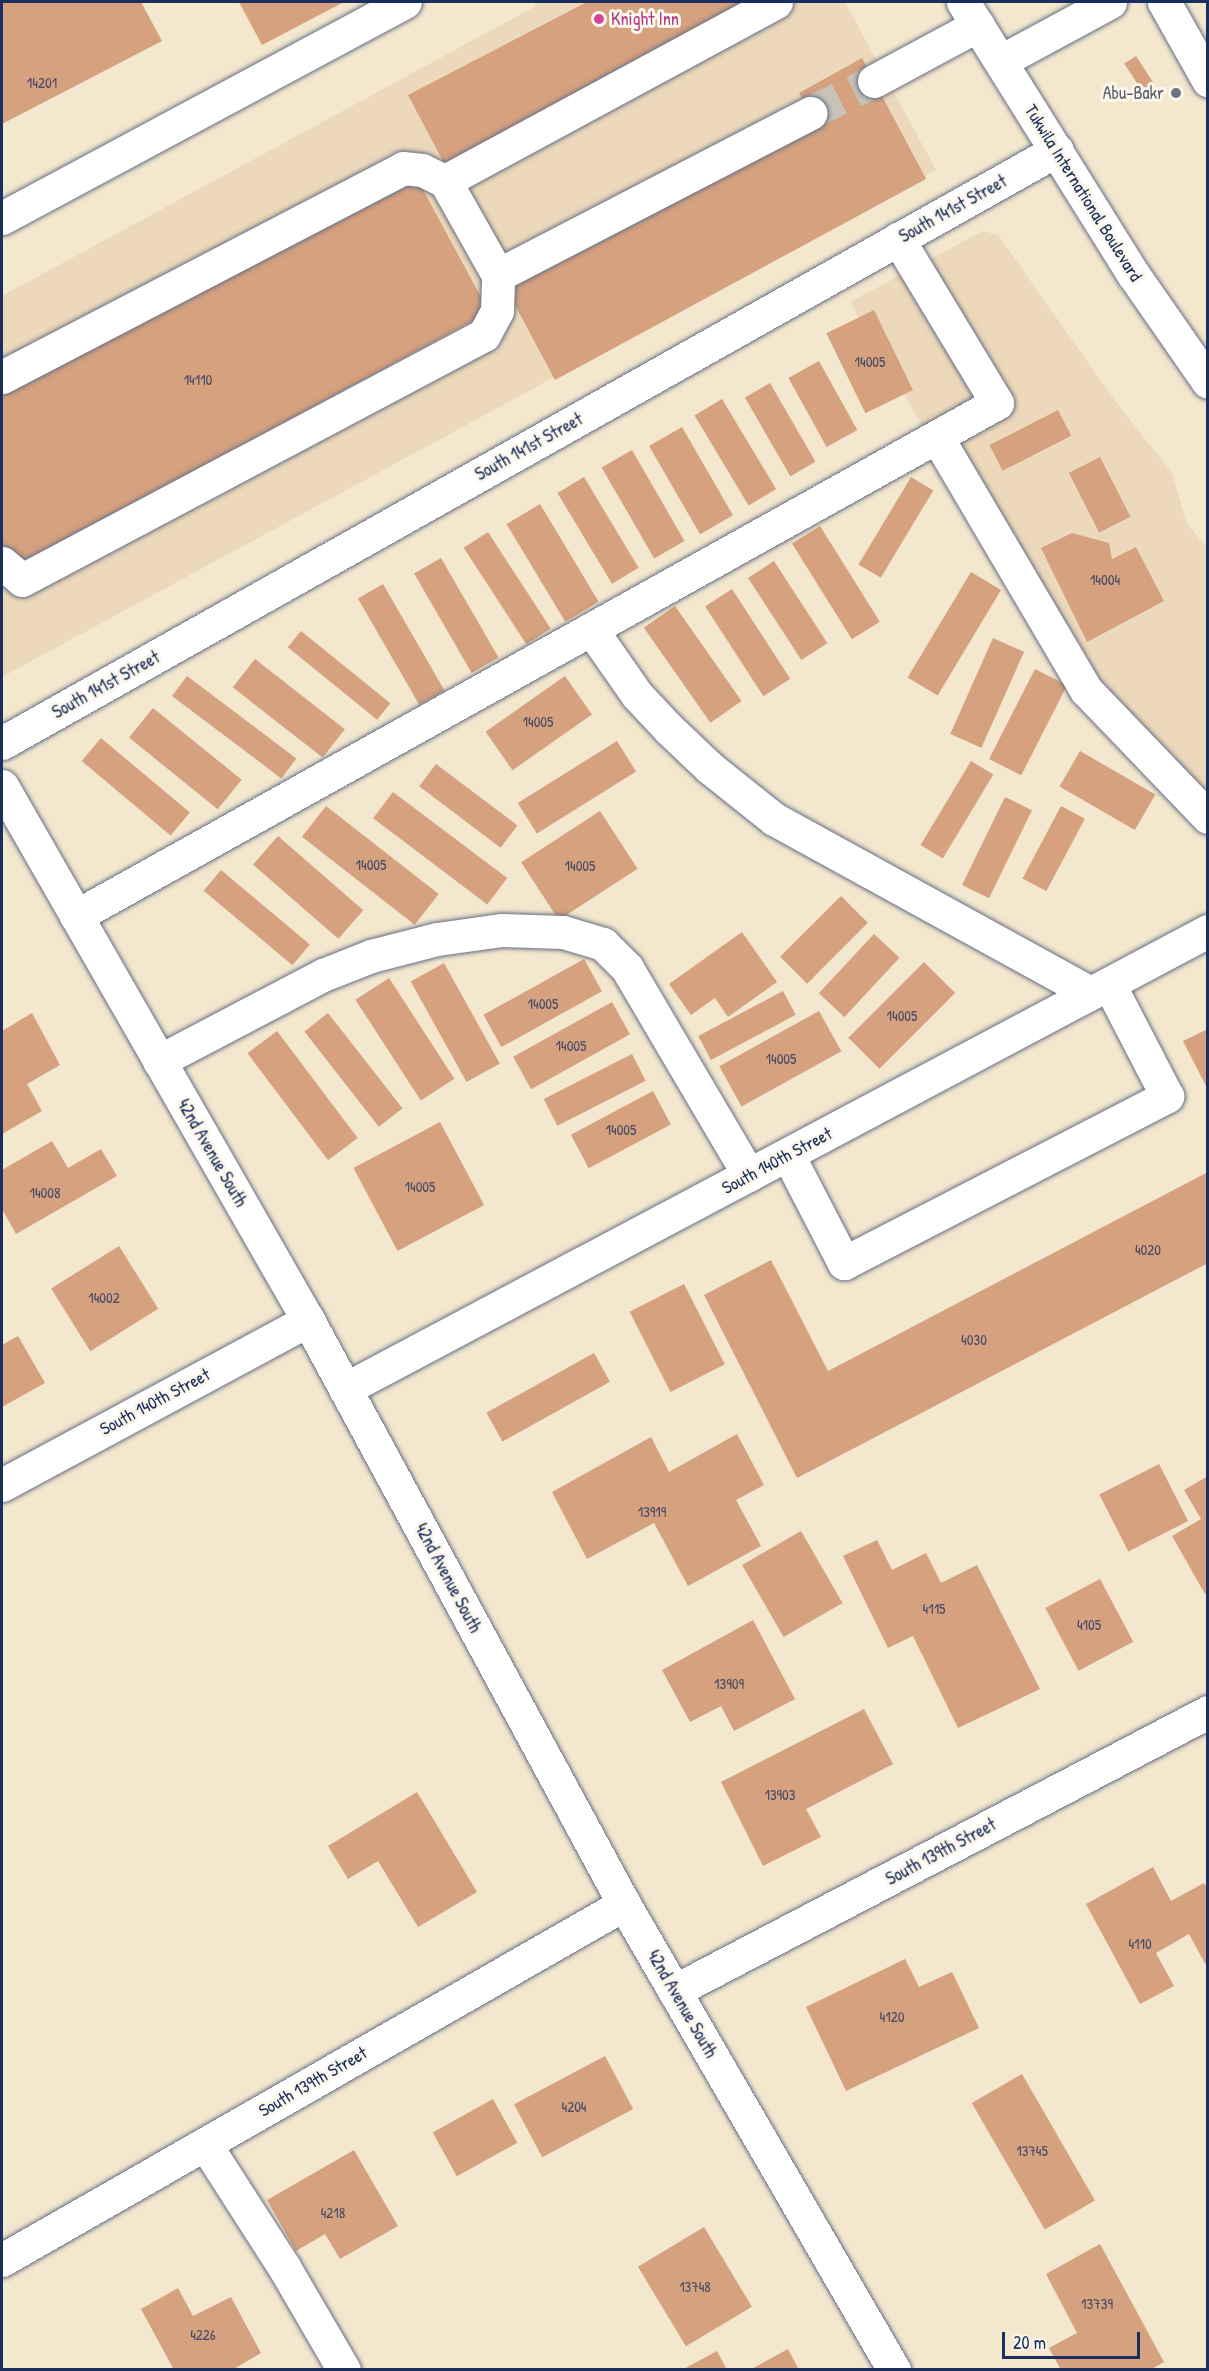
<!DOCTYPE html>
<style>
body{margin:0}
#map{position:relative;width:1209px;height:2371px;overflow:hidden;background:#f3e7ce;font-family:"Patrick Hand",sans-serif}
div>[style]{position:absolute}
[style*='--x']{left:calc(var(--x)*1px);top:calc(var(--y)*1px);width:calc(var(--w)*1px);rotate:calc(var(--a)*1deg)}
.built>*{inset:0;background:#ecd8ba}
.building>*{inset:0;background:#d5a17e;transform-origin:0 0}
.minor-tunnel>*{height:33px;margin-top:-16.5px;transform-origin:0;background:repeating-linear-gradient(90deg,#c8c2b8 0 33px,transparent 0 49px)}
.roads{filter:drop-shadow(0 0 2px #676f85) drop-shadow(0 0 2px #676f85)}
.minor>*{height:33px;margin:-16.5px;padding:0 16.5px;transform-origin:16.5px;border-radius:16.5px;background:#fff}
.major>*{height:33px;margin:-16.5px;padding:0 16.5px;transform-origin:16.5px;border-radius:16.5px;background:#fff}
.dots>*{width:16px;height:16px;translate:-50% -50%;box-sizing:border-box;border:3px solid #fbf7ec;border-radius:50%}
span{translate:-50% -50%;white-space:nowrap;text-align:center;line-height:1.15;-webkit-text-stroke:6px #fbf7ec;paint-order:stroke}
.number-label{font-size:15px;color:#4a4c66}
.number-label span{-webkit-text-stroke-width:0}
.hotel-label{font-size:18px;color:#b23c85}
.left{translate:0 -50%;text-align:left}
.worship-label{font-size:18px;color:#5b616d}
.right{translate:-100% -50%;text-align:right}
.street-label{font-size:18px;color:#1b2f5e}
.frame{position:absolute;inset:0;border:3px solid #1b2f5e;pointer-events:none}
.scale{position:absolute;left:1002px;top:2332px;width:138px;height:27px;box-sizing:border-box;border:3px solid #1b2f5e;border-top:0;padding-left:8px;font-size:18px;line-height:21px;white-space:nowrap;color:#1b2f5e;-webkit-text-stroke:4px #fbf7ec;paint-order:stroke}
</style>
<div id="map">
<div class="built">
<div style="clip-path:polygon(534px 2px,845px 2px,936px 170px,2px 677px,2px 296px,536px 6px)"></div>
<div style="clip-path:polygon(983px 231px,998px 235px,1118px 405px,1172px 473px,1186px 522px,1207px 548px,1207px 836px,1089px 710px,850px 302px)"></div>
</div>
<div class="building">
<div style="clip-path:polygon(2px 2px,141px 2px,162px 41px,2px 124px)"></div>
<div style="clip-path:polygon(239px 2px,344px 2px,262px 45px)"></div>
<div style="clip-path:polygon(587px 2px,765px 2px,446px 167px,408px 95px)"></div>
<div style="left:1136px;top:56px;width:33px;height:14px;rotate:57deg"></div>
<div style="clip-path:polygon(862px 58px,926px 179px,555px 380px,507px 290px,815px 123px,799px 93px)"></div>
<div style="clip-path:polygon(414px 173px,489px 312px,14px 568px,2px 545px,2px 396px)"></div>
<div style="left:874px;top:310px;width:89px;height:53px;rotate:64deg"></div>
<div style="left:819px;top:361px;width:79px;height:35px;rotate:61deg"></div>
<div style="left:770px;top:383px;width:91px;height:29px;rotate:60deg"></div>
<div style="left:722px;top:399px;width:105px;height:32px;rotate:59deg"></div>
<div style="left:1058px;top:410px;width:29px;height:77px;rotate:63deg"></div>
<div style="left:682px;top:427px;width:102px;height:38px;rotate:60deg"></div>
<div style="left:632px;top:450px;width:105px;height:35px;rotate:60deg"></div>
<div style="left:1100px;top:457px;width:67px;height:35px;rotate:63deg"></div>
<div style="left:584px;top:477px;width:106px;height:31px;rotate:59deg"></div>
<div style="left:911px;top:477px;width:26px;height:102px;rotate:31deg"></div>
<div style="left:540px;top:504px;width:114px;height:39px;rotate:59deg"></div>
<div style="left:820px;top:526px;width:113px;height:33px;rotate:58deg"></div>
<div style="left:488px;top:532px;width:115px;height:29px;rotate:57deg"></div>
<div style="clip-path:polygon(1072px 533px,1109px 543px,1112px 559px,1136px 547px,1164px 601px,1087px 642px,1041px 548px)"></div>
<div style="left:441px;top:558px;width:115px;height:31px;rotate:60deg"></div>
<div style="left:774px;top:561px;width:98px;height:31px;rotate:57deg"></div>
<div style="left:971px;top:572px;width:35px;height:123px;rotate:31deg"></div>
<div style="left:383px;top:584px;width:123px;height:29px;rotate:60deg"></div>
<div style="left:732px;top:589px;width:107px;height:32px;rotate:57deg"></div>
<div style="left:675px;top:606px;width:116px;height:38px;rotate:55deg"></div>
<div style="left:301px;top:631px;width:115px;height:21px;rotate:39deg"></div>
<div style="left:993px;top:638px;width:34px;height:105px;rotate:24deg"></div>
<div style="left:255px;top:659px;width:114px;height:36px;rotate:38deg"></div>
<div style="left:1035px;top:669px;width:36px;height:101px;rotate:27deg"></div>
<div style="left:187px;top:676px;width:137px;height:25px;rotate:37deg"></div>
<div style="left:565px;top:676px;width:47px;height:97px;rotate:55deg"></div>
<div style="left:153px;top:708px;width:114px;height:38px;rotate:39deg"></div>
<div style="left:101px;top:738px;width:116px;height:30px;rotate:40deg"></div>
<div style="left:617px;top:741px;width:36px;height:117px;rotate:58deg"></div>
<div style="left:1080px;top:751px;width:87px;height:41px;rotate:30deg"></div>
<div style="left:971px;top:761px;width:26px;height:98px;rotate:31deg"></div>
<div style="left:436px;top:764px;width:102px;height:28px;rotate:37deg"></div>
<div style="left:393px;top:792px;width:143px;height:33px;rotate:37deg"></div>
<div style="left:1005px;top:797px;width:30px;height:98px;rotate:26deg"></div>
<div style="left:326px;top:806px;width:143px;height:39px;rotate:38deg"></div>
<div style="left:1061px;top:806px;width:27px;height:82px;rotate:28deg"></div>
<div style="left:600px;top:811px;width:69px;height:94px;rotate:57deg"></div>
<div style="left:278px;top:836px;width:113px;height:38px;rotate:41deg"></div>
<div style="left:221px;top:870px;width:116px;height:27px;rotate:40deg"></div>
<div style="left:841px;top:896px;width:38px;height:86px;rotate:45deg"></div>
<div style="clip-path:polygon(742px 932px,777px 982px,728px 1017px,715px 998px,691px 1015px,669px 984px)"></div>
<div style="left:874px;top:934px;width:35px;height:81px;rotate:43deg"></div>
<div style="left:584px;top:959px;width:37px;height:115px;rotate:61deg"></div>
<div style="left:924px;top:962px;width:44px;height:107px;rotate:45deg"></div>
<div style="left:444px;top:963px;width:115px;height:38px;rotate:61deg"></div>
<div style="left:389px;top:978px;width:120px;height:40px;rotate:57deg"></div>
<div style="left:783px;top:991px;width:27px;height:96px;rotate:62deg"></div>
<div style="left:612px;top:1002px;width:37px;height:113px;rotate:61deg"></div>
<div style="left:819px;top:1011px;width:46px;height:114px;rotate:61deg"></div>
<div style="clip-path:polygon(32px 1013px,60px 1065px,27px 1084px,42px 1111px,2px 1134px,2px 1031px)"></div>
<div style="left:328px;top:1013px;width:121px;height:30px;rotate:52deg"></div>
<div style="clip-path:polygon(1208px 1029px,1208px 1090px,1183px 1041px)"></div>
<div style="left:277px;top:1031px;width:134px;height:37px;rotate:53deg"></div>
<div style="left:632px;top:1054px;width:30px;height:99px;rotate:63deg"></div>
<div style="left:653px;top:1091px;width:38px;height:93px;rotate:62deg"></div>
<div style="left:440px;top:1122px;width:94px;height:98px;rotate:62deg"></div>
<div style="clip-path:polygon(52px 1141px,68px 1168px,101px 1149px,117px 1176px,16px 1234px,2px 1209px,2px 1170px)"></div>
<div style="clip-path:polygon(1208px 1172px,1208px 1263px,797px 1478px,704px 1295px,771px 1260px,828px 1371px)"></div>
<div style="left:119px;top:1246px;width:74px;height:80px;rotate:58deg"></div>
<div style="left:684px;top:1284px;width:90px;height:61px;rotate:63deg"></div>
<div style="clip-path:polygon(18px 1336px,45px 1383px,2px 1407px,2px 1345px)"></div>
<div style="left:594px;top:1353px;width:33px;height:123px;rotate:61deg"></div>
<div style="clip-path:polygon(737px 1434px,764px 1485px,736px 1500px,761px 1546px,688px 1586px,654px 1523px,587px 1559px,552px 1492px,651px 1437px,669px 1472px)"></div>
<div style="left:1159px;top:1464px;width:64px;height:67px;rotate:63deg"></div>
<div style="clip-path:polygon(1208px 1476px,1208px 1592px,1205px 1594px,1172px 1536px,1201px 1519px,1184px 1490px)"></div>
<div style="left:801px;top:1531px;width:83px;height:68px;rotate:60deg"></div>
<div style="clip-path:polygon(877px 1540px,892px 1570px,926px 1553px,941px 1583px,977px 1565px,1040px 1689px,958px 1728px,913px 1636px,888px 1648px,843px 1556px)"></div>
<div style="left:1100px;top:1579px;width:71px;height:62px;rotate:62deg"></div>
<div style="clip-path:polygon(753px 1620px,795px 1699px,734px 1731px,721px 1706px,690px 1722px,662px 1670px)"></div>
<div style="clip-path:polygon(864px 1709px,893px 1764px,806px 1809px,821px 1837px,763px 1866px,721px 1782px)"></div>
<div style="clip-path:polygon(417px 1792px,477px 1892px,418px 1927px,378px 1861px,348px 1879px,328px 1846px)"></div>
<div style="clip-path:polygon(1153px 1867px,1171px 1901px,1204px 1883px,1208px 1889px,1208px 1969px,1189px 1934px,1156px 1953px,1174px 1986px,1140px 2004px,1086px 1904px)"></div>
<div style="clip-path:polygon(905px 1959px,919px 1987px,952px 1972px,979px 2028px,846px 2091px,806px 2007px)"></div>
<div style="left:605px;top:2056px;width:60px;height:103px;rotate:62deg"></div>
<div style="left:1022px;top:2074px;width:146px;height:58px;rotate:60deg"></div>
<div style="left:493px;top:2099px;width:50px;height:69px;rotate:61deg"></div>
<div style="clip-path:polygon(354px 2150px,398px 2226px,340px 2259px,325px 2234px,296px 2251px,267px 2200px)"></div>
<div style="left:704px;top:2227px;width:93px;height:77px;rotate:59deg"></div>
<div style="clip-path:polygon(1100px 2244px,1164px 2362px,1150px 2370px,1061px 2370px,1049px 2348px,1077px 2333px,1046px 2274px)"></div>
<div style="clip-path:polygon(178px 2288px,193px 2316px,231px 2297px,261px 2353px,232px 2370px,174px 2370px,141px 2309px)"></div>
<div style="clip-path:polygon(788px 2349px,799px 2370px,750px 2370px)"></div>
<div style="clip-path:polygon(717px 2351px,727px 2370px,682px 2370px)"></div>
</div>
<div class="minor-tunnel">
<div style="--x:810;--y:113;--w:72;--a:-26.6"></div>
</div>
<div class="roads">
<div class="minor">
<div style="--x:776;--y:2;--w:376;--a:151.6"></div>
<div style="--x:445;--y:181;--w:108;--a:60.6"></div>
<div style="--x:498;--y:275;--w:352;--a:-27.4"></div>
<div style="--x:1164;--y:2;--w:90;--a:60.6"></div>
<div style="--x:1001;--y:61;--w:124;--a:-28.4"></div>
<div style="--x:874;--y:81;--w:118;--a:-28.3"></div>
<div style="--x:2;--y:218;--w:457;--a:-28.2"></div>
<div style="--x:2;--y:377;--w:452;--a:-27.5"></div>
<div style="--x:403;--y:168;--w:19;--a:6"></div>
<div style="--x:422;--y:170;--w:25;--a:26"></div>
<div style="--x:937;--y:437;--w:294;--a:59.5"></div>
<div style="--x:1086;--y:690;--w:176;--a:46.2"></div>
<div style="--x:2;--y:563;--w:26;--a:40"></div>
<div style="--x:22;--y:580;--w:523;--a:-27.94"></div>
<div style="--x:484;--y:335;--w:27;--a:-62"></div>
<div style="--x:497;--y:311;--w:36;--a:-88"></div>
<div style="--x:591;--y:629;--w:80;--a:55.1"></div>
<div style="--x:637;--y:695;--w:47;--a:46.7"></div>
<div style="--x:669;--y:729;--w:57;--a:43.6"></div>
<div style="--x:710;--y:768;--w:82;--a:38.6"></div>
<div style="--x:774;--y:819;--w:361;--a:28.8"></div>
<div style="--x:2;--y:743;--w:1210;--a:-29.34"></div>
<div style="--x:2;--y:786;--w:615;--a:60.19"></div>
<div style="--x:308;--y:1320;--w:664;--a:61.58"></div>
<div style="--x:624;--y:1904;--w:539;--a:59.91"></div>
<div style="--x:76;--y:916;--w:1054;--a:-29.12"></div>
<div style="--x:997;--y:403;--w:192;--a:-121.1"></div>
<div style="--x:159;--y:1061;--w:185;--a:-27.7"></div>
<div style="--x:323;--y:975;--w:52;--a:-21.6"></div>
<div style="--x:371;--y:956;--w:68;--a:-14.4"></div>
<div style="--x:437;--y:939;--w:66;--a:-7.9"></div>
<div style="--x:502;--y:930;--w:61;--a:1.9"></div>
<div style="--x:563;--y:932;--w:42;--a:16.7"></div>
<div style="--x:603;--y:944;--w:34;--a:45"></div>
<div style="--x:627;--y:968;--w:240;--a:59.5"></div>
<div style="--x:788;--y:1155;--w:122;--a:62.6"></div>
<div style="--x:844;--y:1263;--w:364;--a:-27.3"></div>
<div style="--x:1167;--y:1096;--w:126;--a:-117.4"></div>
<div style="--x:345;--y:1389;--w:977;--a:-27.96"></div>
<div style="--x:2;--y:1485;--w:348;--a:-28.3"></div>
<div style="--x:674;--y:1991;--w:602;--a:-27.59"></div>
<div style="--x:205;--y:2144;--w:146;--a:57.3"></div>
<div style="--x:284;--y:2267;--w:119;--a:59.8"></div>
<div style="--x:2;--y:2260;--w:717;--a:-29.78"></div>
</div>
<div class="major">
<div style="--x:963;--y:2;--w:321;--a:58"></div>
<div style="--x:1133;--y:274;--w:131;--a:55.2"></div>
</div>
</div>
<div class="dots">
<div style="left:599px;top:19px;background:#d1479c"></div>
<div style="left:1176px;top:93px;background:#6b7280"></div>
</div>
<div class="number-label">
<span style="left:42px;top:83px">14201</span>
<span style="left:870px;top:362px">14005</span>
<span style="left:198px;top:380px">14110</span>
<span style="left:1105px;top:580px">14004</span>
<span style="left:538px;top:722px">14005</span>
<span style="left:371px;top:865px">14005</span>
<span style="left:580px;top:866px">14005</span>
<span style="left:543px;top:1004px">14005</span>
<span style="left:902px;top:1016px">14005</span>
<span style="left:571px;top:1046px">14005</span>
<span style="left:781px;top:1059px">14005</span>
<span style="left:621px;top:1130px">14005</span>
<span style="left:420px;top:1187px">14005</span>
<span style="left:45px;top:1193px">14008</span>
<span style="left:1148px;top:1250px">4020</span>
<span style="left:104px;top:1298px">14002</span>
<span style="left:974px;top:1340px">4030</span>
<span style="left:652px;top:1512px">13919</span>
<span style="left:934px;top:1609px">4115</span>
<span style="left:1089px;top:1625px">4105</span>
<span style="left:729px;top:1684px">13909</span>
<span style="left:780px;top:1795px">13903</span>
<span style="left:1140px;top:1944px">4110</span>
<span style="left:892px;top:2017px">4120</span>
<span style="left:574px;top:2107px">4204</span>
<span style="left:1032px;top:2151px">13745</span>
<span style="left:333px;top:2213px">4218</span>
<span style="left:695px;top:2287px">13748</span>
<span style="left:1097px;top:2304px">13739</span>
<span style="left:203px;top:2335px">4226</span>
</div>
<div class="hotel-label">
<span class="left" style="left:611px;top:19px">Knight Inn</span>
</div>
<div class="worship-label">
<span class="right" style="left:1164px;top:93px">Abu-Bakr</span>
</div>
<div class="street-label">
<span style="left:1083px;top:193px;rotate:58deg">Tukwila International Boulevard</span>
<span style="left:953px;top:209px;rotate:-29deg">South 141st Street</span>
<span style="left:529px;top:447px;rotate:-29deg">South 141st Street</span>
<span style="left:106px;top:685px;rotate:-29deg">South 141st Street</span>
<span style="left:212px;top:1153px;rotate:60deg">42nd Avenue South</span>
<span style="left:777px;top:1161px;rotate:-28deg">South 140th Street</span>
<span style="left:155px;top:1402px;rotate:-28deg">South 140th Street</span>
<span style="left:448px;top:1578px;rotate:62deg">42nd Avenue South</span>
<span style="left:941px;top:1852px;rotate:-28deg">South 139th Street</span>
<span style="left:682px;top:2004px;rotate:60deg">42nd Avenue South</span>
<span style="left:313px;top:2082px;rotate:-30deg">South 139th Street</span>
</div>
<div class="frame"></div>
<div class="scale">20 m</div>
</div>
